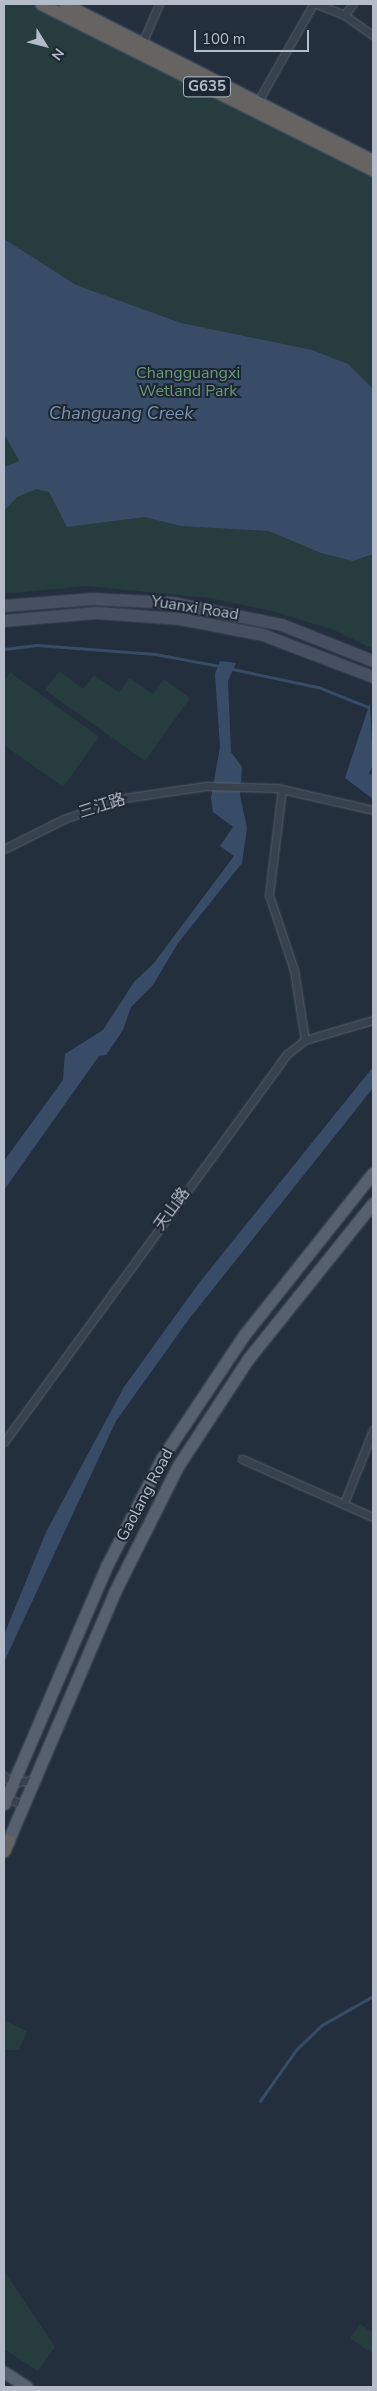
<!DOCTYPE html>
<meta charset="utf-8">
<style>
body{margin:0}
#map{position:relative;width:377px;height:2391px;overflow:hidden;background:#242f3e;font-family:"Nunito Sans","Noto Sans SC",sans-serif}
div>[style]{position:absolute}
[style*='--x']{left:calc(var(--x)*1px);top:calc(var(--y)*1px);width:calc(var(--w)*1px);rotate:calc(var(--a)*1deg)}
.green>*{inset:0;background:#263c3f}
.water>*{inset:0;background:#394c67}
.stream>*{height:2.5px;margin:-1.25px;padding:0 1.25px;transform-origin:1.25px;border-radius:1.25px;background:#394c67}
.river>*{height:14px;margin:-7px;padding:0 7px;transform-origin:7px;border-radius:7px;background:#394c67}
.roads{filter:drop-shadow(0 0 1px #565f6c) drop-shadow(0 0 1px #565f6c)}
.minor>*{height:7px;margin:-3.5px;padding:0 3.5px;transform-origin:3.5px;border-radius:3.5px;background:#38414e}
.secondary>*{height:10px;margin:-5px;padding:0 5px;transform-origin:5px;border-radius:5px;background:#465061}
.primary>*{height:11px;margin:-5.5px;padding:0 5.5px;transform-origin:5.5px;border-radius:5.5px;background:#56606e}
.trunk>*{height:11px;margin:-5.5px;padding:0 5.5px;transform-origin:5.5px;border-radius:5.5px;background:#656462}
span{translate:-50% -50%;white-space:nowrap;text-align:center;line-height:1.15;-webkit-text-stroke:4px #1d2633;paint-order:stroke}
.shield-label span{padding:1px 4px;background:#1d2633;border:1px solid;border-radius:4px;-webkit-text-stroke-width:0}
.shield-label{font-size:15px;color:#b4bcc9;font-weight:700}
.park-label{font-size:16px;color:#6b9a76}
.street-label{font-size:16px;color:#b4bcc9}
.water-label{font-size:18px;color:#7c92b1;font-style:italic}
.frame{position:absolute;inset:0;border:5px solid #b4bcc9;pointer-events:none}
.north{position:absolute;left:20px;top:20px;width:50px;height:50px;-webkit-text-stroke:4px #1d2633;paint-order:stroke;rotate:126deg;font-size:14px;font-weight:700;line-height:20px;text-align:center;color:#b4bcc9}
.north::after{content:'';display:block;margin:auto;width:18px;height:22px;background:#b4bcc9;clip-path:polygon(50% 0,100% 100%,50% 72%,0 100%)}
.scale{position:absolute;left:194px;top:30px;width:115px;height:22px;box-sizing:border-box;border:2px solid #b4bcc9;border-top:0;padding-left:6px;font-size:15px;line-height:18px;white-space:nowrap;color:#b4bcc9;-webkit-text-stroke:4px #1d2633;paint-order:stroke}
</style>
<div id="map">
<div class="green">
<div style="clip-path:polygon(4px 4px,31px 4px,373px 177px,373px 649px,334px 630px,272px 611px,210px 598px,86px 586px,4px 594px)"></div>
<div style="clip-path:polygon(59px 671px,83px 689px,94px 675px,119px 692px,129px 678px,153px 694px,164px 679px,190px 698px,145px 761px,45px 690px)"></div>
<div style="clip-path:polygon(10px 672px,99px 737px,63px 787px,4px 745px,4px 681px)"></div>
<div style="clip-path:polygon(4px 2020px,27px 2031px,19px 2050px,4px 2050px)"></div>
<div style="clip-path:polygon(4px 2271px,55px 2347px,38px 2371px,4px 2349px)"></div>
<div style="clip-path:polygon(360px 2324px,373px 2333px,373px 2354px,350px 2338px)"></div>
</div>
<div class="water">
<div style="clip-path:polygon(4px 239px,76px 285px,181px 323px,312px 350px,348px 364px,373px 389px,373px 554px,353px 561px,321px 553px,269px 531px,181px 526px,145px 517px,67px 527px,49px 492px,36px 489px,17px 497px,4px 511px,4px 479px,16px 475px,19px 460px,4px 434px)"></div>
<div style="clip-path:polygon(220px 661px,236px 663px,228px 681px,231px 752px,242px 767px,240px 795px,247px 828px,242px 863px,178px 943px,153px 985px,131px 1007px,123px 1030px,106px 1055px,99px 1056px,4px 1190px,4px 1161px,63px 1080px,65px 1054px,103px 1030px,134px 982px,154px 963px,234px 856px,220px 846px,233px 827px,213px 812px,211px 798px,220px 747px,215px 674px)"></div>
<div style="clip-path:polygon(370px 703px,373px 766px,369px 773px,373px 776px,373px 799px,345px 778px)"></div>
<div style="clip-path:polygon(373px 1067px,373px 1088px,189px 1319px,116px 1421px,4px 1662px,4px 1635px,46px 1532px,124px 1387px,199px 1283px)"></div>
</div>
<div class="stream">
<div style="--x:4;--y:649;--w:33;--a:-7"></div>
<div style="--x:37;--y:645;--w:118;--a:4.4"></div>
<div style="--x:155;--y:654;--w:66;--a:10.5"></div>
<div style="--x:233;--y:669;--w:87;--a:12"></div>
<div style="--x:318;--y:687;--w:54;--a:21.8"></div>
<div style="--x:260;--y:2101;--w:62;--a:-54.8"></div>
<div style="--x:296;--y:2050;--w:36;--a:-44"></div>
<div style="--x:322;--y:2025;--w:59;--a:-29.6"></div>
</div>
<div class="river">
<div style="--x:4;--y:475;--w:33;--a:-23"></div>
</div>
<div class="roads">
<div class="minor">
<div style="--x:317;--y:4;--w:29;--a:22"></div>
<div style="--x:344;--y:15;--w:35;--a:35"></div>
<div style="--x:344;--y:15;--w:14;--a:-51"></div>
<div style="--x:143;--y:41;--w:40;--a:-66.6"></div>
<div style="--x:258;--y:101;--w:112;--a:-60.4"></div>
<div style="--x:282;--y:789;--w:107;--a:97"></div>
<div style="--x:269;--y:895;--w:79;--a:71.6"></div>
<div style="--x:294;--y:970;--w:71;--a:81.1"></div>
<div style="--x:4;--y:849;--w:67;--a:-26.6"></div>
<div style="--x:64;--y:819;--w:64;--a:-19.3"></div>
<div style="--x:124;--y:798;--w:83;--a:-8.3"></div>
<div style="--x:206;--y:786;--w:71;--a:1.6"></div>
<div style="--x:277;--y:788;--w:98;--a:12.9"></div>
<div style="--x:4;--y:1442;--w:480;--a:-53.9"></div>
<div style="--x:287;--y:1054;--w:23;--a:-38"></div>
<div style="--x:305;--y:1040;--w:71;--a:-16.4"></div>
<div style="--x:242;--y:1459;--w:143;--a:23.9"></div>
<div style="--x:344;--y:1503;--w:79;--a:-68.3"></div>
<div style="--x:4;--y:1776;--w:11;--a:38"></div>
<div style="--x:13;--y:1783;--w:22;--a:-10"></div>
<div style="--x:4;--y:1797;--w:22;--a:21"></div>
</div>
<div class="secondary">
<div style="--x:4;--y:606;--w:89;--a:-4.5"></div>
<div style="--x:93;--y:599;--w:80;--a:2.9"></div>
<div style="--x:173;--y:603;--w:111;--a:11.4"></div>
<div style="--x:282;--y:625;--w:98;--a:21.6"></div>
<div style="--x:4;--y:621;--w:92;--a:-5"></div>
<div style="--x:96;--y:613;--w:84;--a:4.1"></div>
<div style="--x:180;--y:619;--w:85;--a:10.9"></div>
<div style="--x:263;--y:635;--w:118;--a:20.9"></div>
</div>
<div class="primary">
<div style="--x:4;--y:1804;--w:260;--a:-66.7"></div>
<div style="--x:107;--y:1565;--w:120;--a:-62.8"></div>
<div style="--x:162;--y:1458;--w:148;--a:-56.3"></div>
<div style="--x:244;--y:1335;--w:207;--a:-51.5"></div>
<div style="--x:5;--y:1848;--w:280;--a:-66.8"></div>
<div style="--x:115;--y:1591;--w:140;--a:-63.3"></div>
<div style="--x:178;--y:1466;--w:128;--a:-56.8"></div>
<div style="--x:248;--y:1359;--w:200;--a:-51.3"></div>
<div style="--x:4;--y:2372;--w:27;--a:33"></div>
</div>
<div class="trunk">
<div style="--x:41;--y:4;--w:371;--a:26.6"></div>
<div style="--x:65;--y:4;--w:345;--a:26.9"></div>
<div style="--x:4;--y:1851;--w:12;--a:-66"></div>
</div>
</div>
<div class="shield-label">
<span style="left:207px;top:87px">G635</span>
</div>
<div class="park-label">
<span style="left:188px;top:382px">Changguangxi<br>Wetland Park</span>
</div>
<div class="street-label">
<span style="left:195px;top:608px;rotate:9deg">Yuanxi Road</span>
<span style="left:102px;top:806px;rotate:-18deg">三江路</span>
<span style="left:172px;top:1209px;rotate:-54deg">天山路</span>
<span style="left:145px;top:1495px;rotate:-62deg">Gaolang Road</span>
</div>
<div class="water-label">
<span style="left:121px;top:413px">Changuang Creek</span>
</div>
<div class="frame"></div>
<div class="north">N</div>
<div class="scale">100 m</div>
</div>
